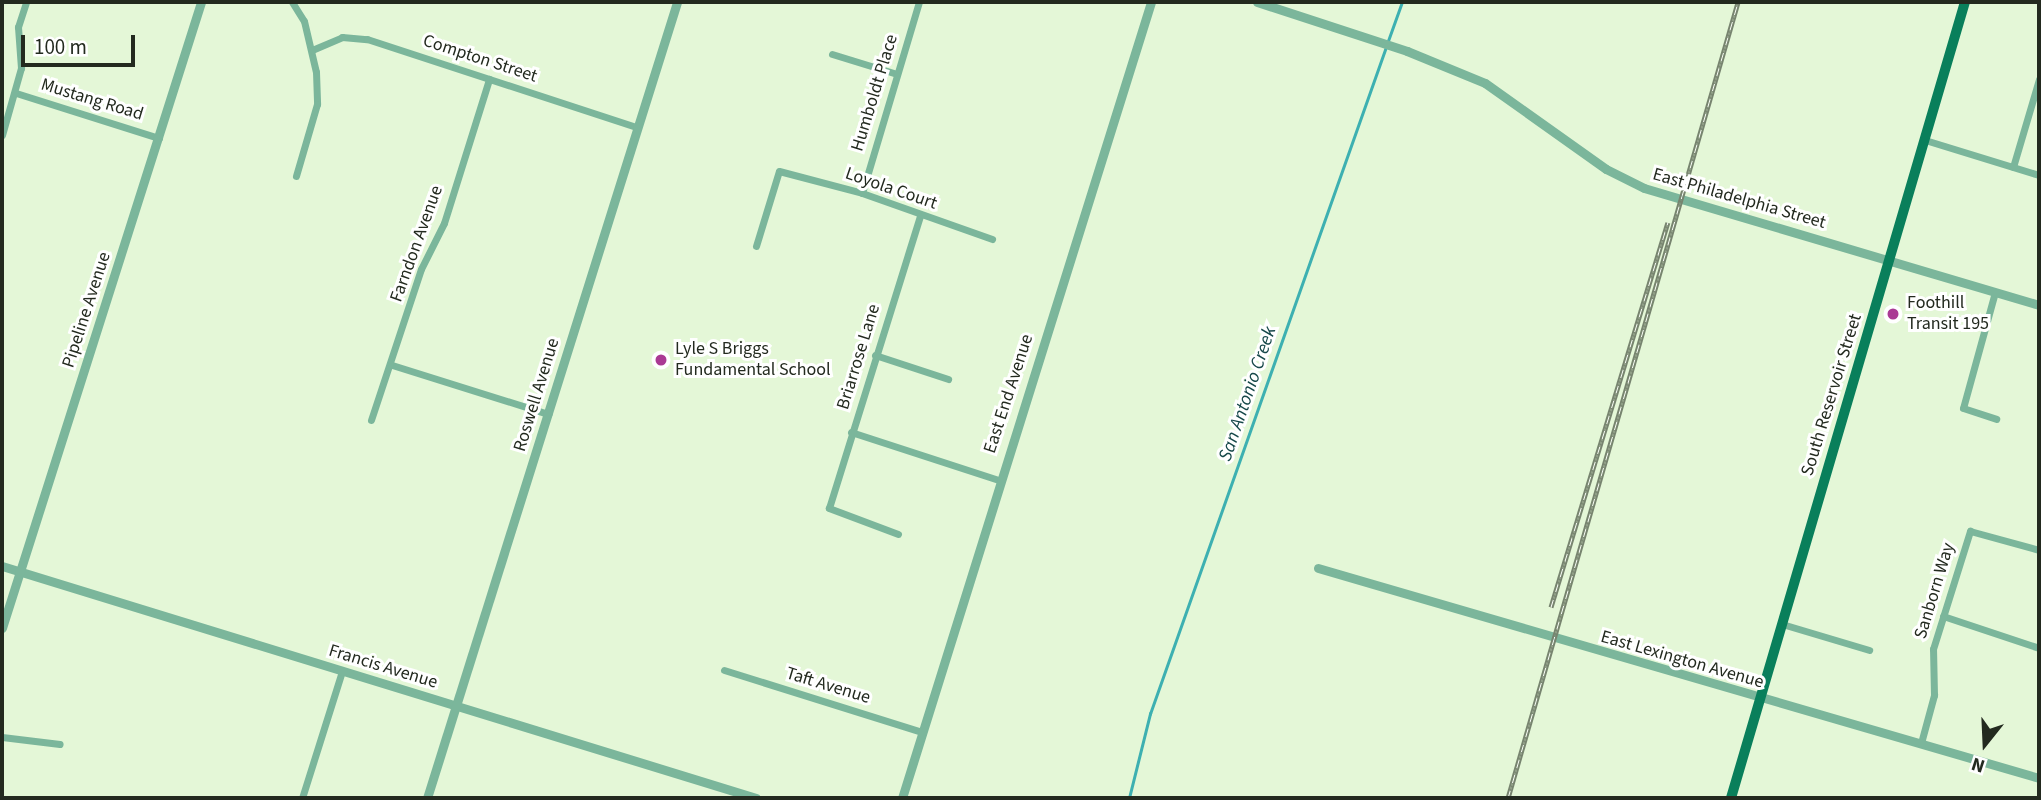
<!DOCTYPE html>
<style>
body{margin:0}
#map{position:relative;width:2041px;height:800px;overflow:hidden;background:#e4f7d7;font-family:"Source Sans 3",sans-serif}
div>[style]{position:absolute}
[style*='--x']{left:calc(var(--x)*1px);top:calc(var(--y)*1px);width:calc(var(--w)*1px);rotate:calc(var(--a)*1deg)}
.stream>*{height:2.5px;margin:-1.25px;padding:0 1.25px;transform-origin:1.25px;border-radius:1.25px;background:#3db0b1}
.minor>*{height:7px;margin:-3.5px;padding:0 3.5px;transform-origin:3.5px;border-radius:3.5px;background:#7bb69b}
.tertiary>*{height:9px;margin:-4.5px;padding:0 4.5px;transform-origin:4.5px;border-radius:4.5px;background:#7bb69b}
.primary>*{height:10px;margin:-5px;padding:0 5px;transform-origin:5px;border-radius:5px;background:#097f5b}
.rail>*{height:5px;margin-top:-2.5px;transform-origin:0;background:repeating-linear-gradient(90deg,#fff 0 8px,#77846f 0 16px);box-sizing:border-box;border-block:2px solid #77846f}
.dots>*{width:19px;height:19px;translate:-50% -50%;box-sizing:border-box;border:4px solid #fff;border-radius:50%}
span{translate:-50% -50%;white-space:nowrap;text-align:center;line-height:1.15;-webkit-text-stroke:6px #fff;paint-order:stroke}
.street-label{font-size:18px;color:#232a1f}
.poi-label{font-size:18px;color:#232a1f}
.left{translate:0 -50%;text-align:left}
.water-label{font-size:19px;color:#164849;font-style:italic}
.frame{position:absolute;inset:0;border:4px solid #232a1f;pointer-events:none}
.north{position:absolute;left:1950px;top:709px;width:70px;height:70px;-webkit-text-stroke:5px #fff;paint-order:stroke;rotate:198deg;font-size:19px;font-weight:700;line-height:28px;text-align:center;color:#232a1f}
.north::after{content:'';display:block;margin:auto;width:24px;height:32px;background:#232a1f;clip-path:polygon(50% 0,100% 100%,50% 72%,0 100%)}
.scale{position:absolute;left:21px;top:35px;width:114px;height:32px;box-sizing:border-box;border:4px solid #232a1f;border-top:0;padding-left:9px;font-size:21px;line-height:24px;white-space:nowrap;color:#232a1f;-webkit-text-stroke:5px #fff;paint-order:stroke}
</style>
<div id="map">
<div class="stream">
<div style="--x:1388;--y:41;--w:41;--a:-70.3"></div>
<div style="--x:1129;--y:798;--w:87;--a:-76"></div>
<div style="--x:1150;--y:714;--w:708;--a:-70.52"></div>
</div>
<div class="minor">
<div style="--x:292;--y:2;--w:22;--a:58"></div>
<div style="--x:304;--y:21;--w:52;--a:76.8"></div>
<div style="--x:316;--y:72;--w:32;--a:88"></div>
<div style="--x:317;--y:104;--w:75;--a:106.3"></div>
<div style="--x:312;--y:50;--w:33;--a:-23"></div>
<div style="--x:342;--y:37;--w:25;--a:5"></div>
<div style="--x:367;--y:39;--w:284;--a:18.1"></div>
<div style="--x:832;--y:54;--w:68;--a:17.1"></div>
<div style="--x:16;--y:93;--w:150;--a:17.5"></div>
<div style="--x:2;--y:135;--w:70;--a:-74.2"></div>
<div style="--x:21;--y:68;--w:41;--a:-94.2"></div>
<div style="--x:18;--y:27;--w:26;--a:-72"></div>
<div style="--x:1925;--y:140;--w:119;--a:17.1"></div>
<div style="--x:2013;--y:167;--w:92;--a:-73.5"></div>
<div style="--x:862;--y:193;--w:199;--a:-73.4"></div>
<div style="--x:756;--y:246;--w:78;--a:-73"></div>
<div style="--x:779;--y:171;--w:86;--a:14.8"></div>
<div style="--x:862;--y:193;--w:138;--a:19.5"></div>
<div style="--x:1995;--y:292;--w:120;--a:105.4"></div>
<div style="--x:1963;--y:408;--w:35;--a:18"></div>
<div style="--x:875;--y:355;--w:77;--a:18.2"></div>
<div style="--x:392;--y:365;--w:164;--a:17.4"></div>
<div style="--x:371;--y:420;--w:159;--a:-71.7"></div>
<div style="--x:421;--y:269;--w:51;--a:-63.4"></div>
<div style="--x:444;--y:223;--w:151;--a:-72.6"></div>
<div style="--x:851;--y:432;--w:156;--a:18"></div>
<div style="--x:898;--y:534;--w:74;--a:-159.4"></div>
<div style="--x:829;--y:508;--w:306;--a:-72.7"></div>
<div style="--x:1943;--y:616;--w:101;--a:18.4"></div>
<div style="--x:1782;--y:624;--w:91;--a:16.6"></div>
<div style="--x:724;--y:670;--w:207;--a:17.4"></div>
<div style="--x:2;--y:737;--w:58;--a:6.9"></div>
<div style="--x:1921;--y:743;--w:50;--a:-74.8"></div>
<div style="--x:1934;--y:695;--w:46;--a:-91.2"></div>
<div style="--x:1933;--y:649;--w:124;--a:-72.6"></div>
<div style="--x:1970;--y:531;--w:72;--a:15.4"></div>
<div style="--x:302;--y:798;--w:133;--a:-72.5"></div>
</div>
<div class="tertiary">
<div style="--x:1257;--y:2;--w:158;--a:18.1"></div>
<div style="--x:1407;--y:51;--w:84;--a:22.3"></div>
<div style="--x:1485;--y:83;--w:148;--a:35.4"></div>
<div style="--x:1606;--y:169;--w:42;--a:26.6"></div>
<div style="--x:1644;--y:188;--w:412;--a:16.5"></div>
<div style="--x:2;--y:566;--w:789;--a:17.1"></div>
<div style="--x:1318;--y:568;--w:751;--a:16.24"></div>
<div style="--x:2;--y:628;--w:657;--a:-72.36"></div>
<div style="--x:427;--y:798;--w:834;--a:-72.56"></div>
<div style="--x:902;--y:798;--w:834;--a:-72.63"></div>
</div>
<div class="primary">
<div style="--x:1731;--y:798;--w:830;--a:-73.62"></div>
</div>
<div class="rail">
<div style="--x:1551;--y:607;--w:402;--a:-73.1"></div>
<div style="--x:1508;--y:798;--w:829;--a:-73.88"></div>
</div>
<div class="dots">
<div style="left:1893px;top:314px;background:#aa3994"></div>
<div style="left:661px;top:360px;background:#aa3994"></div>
</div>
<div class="street-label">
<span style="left:480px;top:59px;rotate:18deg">Compton Street</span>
<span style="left:875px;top:93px;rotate:-73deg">Humboldt Place</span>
<span style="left:92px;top:100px;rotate:17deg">Mustang Road</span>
<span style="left:891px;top:189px;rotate:19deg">Loyola Court</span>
<span style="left:1739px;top:199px;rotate:16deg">East Philadelphia Street</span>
<span style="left:417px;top:244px;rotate:-70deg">Farndon Avenue</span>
<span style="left:87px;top:310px;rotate:-72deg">Pipeline Avenue</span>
<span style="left:859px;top:357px;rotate:-73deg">Briarrose Lane</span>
<span style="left:1009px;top:394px;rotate:-72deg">East End Avenue</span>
<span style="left:537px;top:395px;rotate:-73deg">Roswell Avenue</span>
<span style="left:1832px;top:395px;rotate:-73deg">South Reservoir Street</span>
<span style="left:1935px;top:591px;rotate:-73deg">Sanborn Way</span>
<span style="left:1682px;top:660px;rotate:16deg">East Lexington Avenue</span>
<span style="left:383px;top:667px;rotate:17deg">Francis Avenue</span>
<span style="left:828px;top:686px;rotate:17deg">Taft Avenue</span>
</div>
<div class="poi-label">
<span class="left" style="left:1907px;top:314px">Foothill<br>Transit 195</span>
<span class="left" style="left:675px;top:360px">Lyle S Briggs<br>Fundamental School</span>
</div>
<div class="water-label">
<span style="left:1248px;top:394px;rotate:-71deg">San Antonio Creek</span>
</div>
<div class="frame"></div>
<div class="north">N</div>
<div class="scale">100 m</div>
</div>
